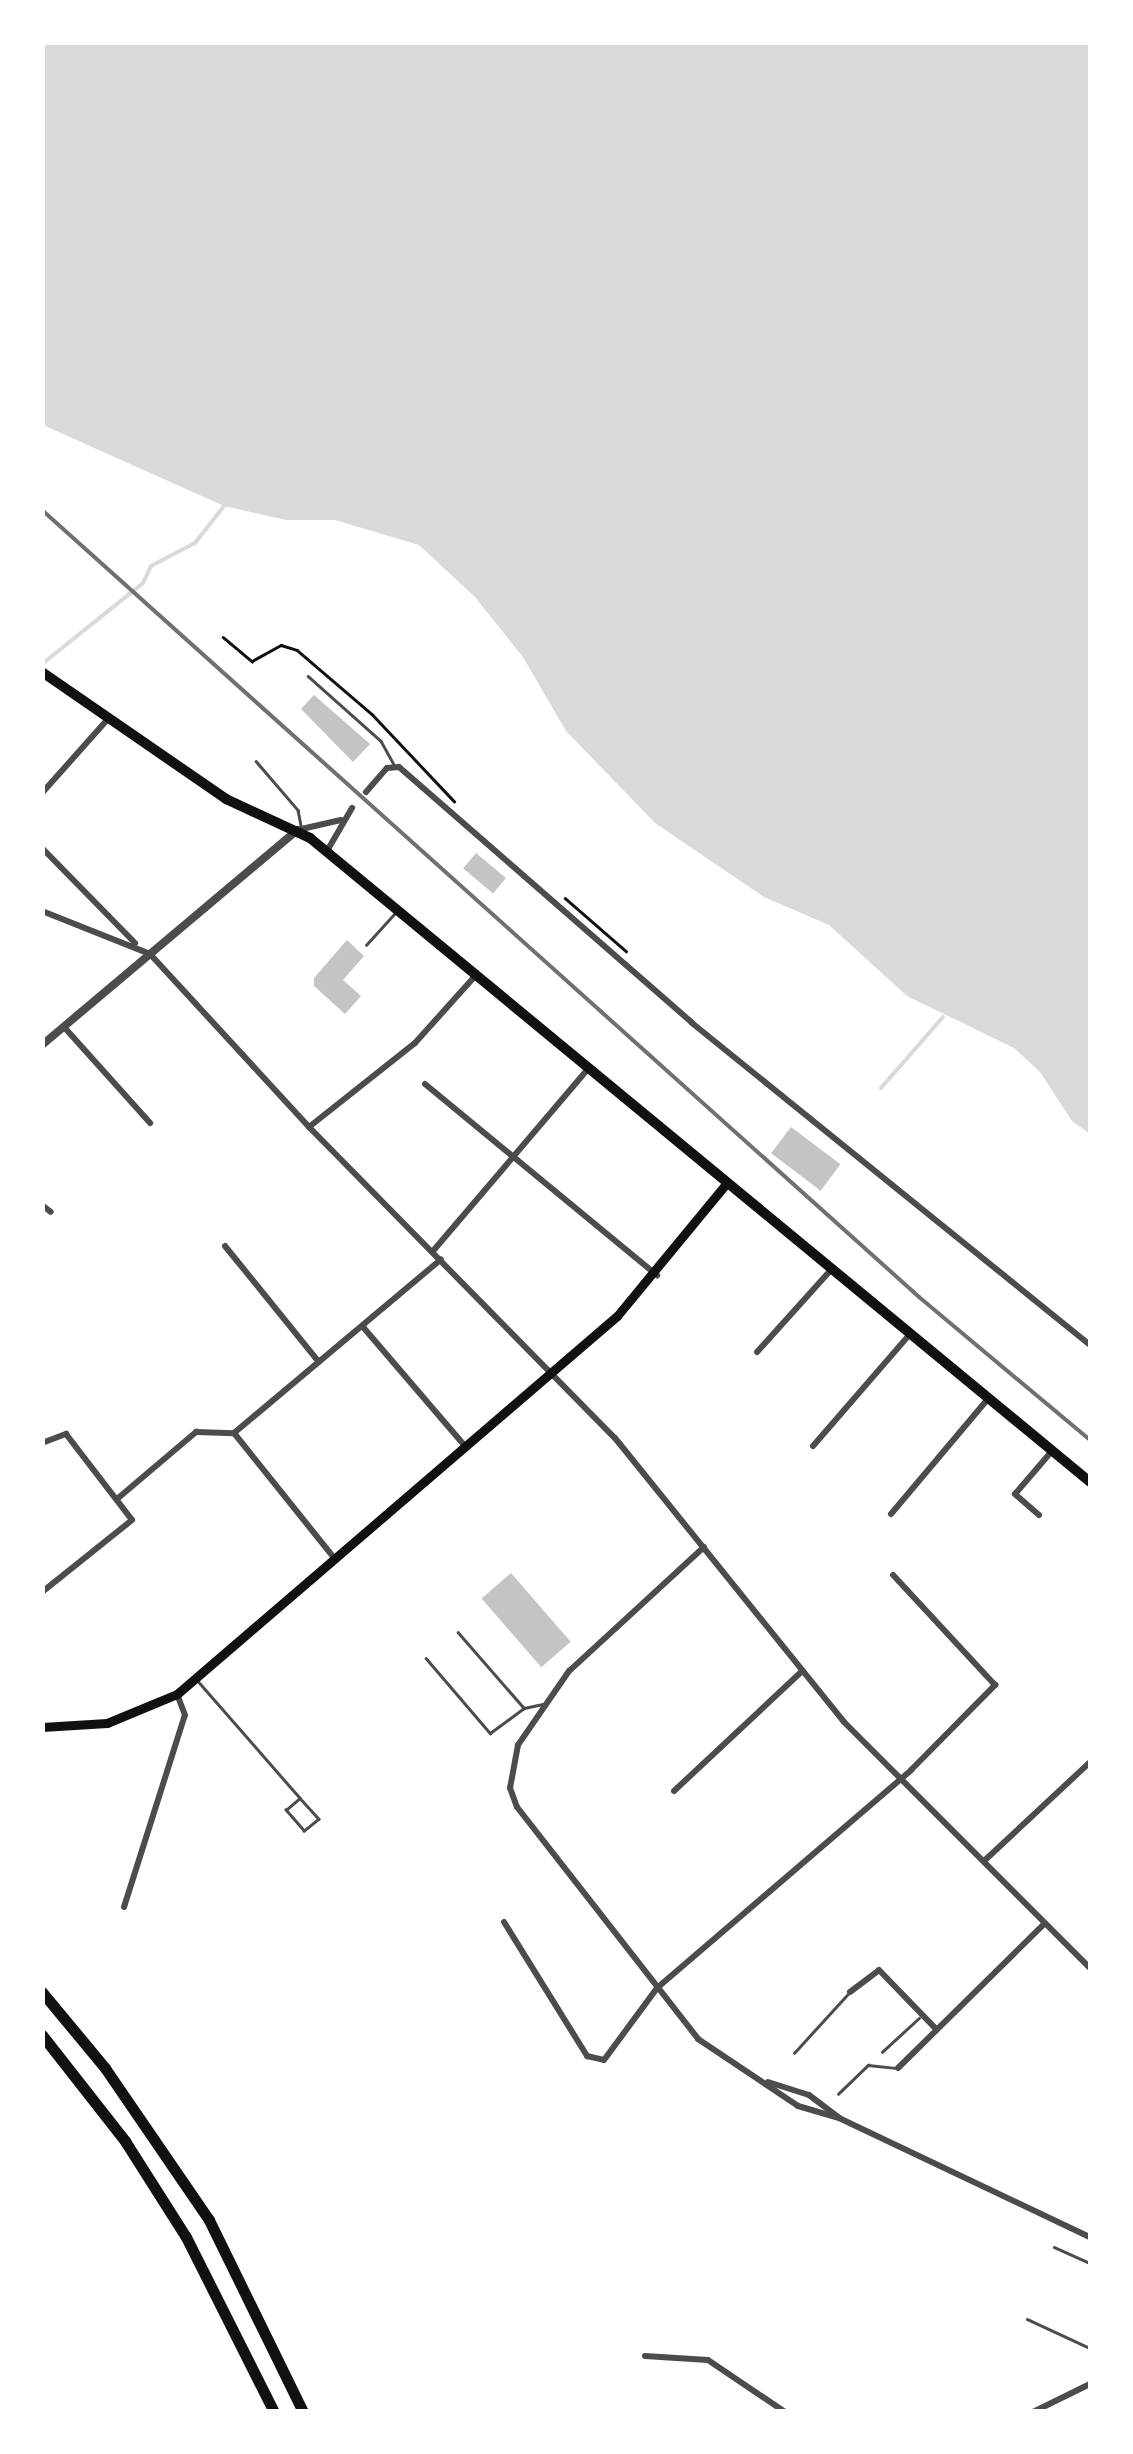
<!DOCTYPE html>
<style>
body{margin:0}
#map{position:relative;width:1133px;height:2454px;overflow:hidden;background:#fff;font-family:"Golos Text",sans-serif}
div>[style]{position:absolute}
[style*='--x']{left:calc(var(--x)*1px);top:calc(var(--y)*1px);width:calc(var(--w)*1px);rotate:calc(var(--a)*1deg)}
.water>*{inset:0;background:#d9d9d9}
.stream>*{height:4px;margin:-2px;padding:0 2px;transform-origin:2px;border-radius:2px;background:#d9d9d9}
.building>*{inset:0;background:#c4c4c4;transform-origin:0 0}
.path>*{height:2.5px;margin:-1.25px;padding:0 1.25px;transform-origin:1.25px;border-radius:1.25px;background:#111}
.service>*{height:2.5px;margin:-1.25px;padding:0 1.25px;transform-origin:1.25px;border-radius:1.25px;background:#4c4c4c}
.minor>*{height:6px;margin:-3px;padding:0 3px;transform-origin:3px;border-radius:3px;background:#4c4c4c}
.tertiary>*{height:8px;margin:-4px;padding:0 4px;transform-origin:4px;border-radius:4px;background:#4c4c4c}
.secondary>*{height:9px;margin:-4.5px;padding:0 4.5px;transform-origin:4.5px;border-radius:4.5px;background:#111}
.primary>*{height:10px;margin:-5px;padding:0 5px;transform-origin:5px;border-radius:5px;background:#111}
.motorway>*{height:11px;margin:-5.5px;padding:0 5.5px;transform-origin:5.5px;border-radius:5.5px;background:#111}
.rail>*{height:4px;margin:-2px;padding:0 2px;transform-origin:2px;border-radius:2px;background:#707070}
span{translate:-50% -50%;white-space:nowrap;text-align:center;line-height:1.15;-webkit-text-stroke:8px #fff;paint-order:stroke}
.frame{position:absolute;inset:0;border:45px solid #fff;pointer-events:none}
</style>
<div id="map">
<div class="water">
<div style="clip-path:polygon(43px 42px,1090px 43px,1090px 1134px,1072px 1121px,1040px 1072px,1014px 1048px,907px 996px,829px 925px,764px 897px,655px 823px,566px 731px,523px 657px,475px 597px,419px 545px,335px 520px,286px 520px,224px 506px,43px 425px)"></div>
</div>
<div class="stream">
<div style="--x:42;--y:664;--w:129;--a:-38.7"></div>
<div style="--x:143;--y:583;--w:19;--a:-65"></div>
<div style="--x:151;--y:566;--w:50;--a:-27.6"></div>
<div style="--x:195;--y:543;--w:47;--a:-51.9"></div>
<div style="--x:881;--y:1088;--w:94;--a:-48.9"></div>
</div>
<div class="building">
<div style="clip-path:polygon(314px 695px,370px 744px,353px 762px,301px 709px)"></div>
<div style="left:476px;top:853px;width:39px;height:20px;rotate:40deg"></div>
<div style="clip-path:polygon(347px 940px,364px 956px,343px 980px,361px 996px,345px 1014px,314px 986px,314px 978px)"></div>
<div style="left:791px;top:1127px;width:62px;height:33px;rotate:37deg"></div>
<div style="left:511px;top:1573px;width:91px;height:39px;rotate:49deg"></div>
</div>
<div class="path">
<div style="--x:223;--y:637;--w:38;--a:40"></div>
<div style="--x:252;--y:661;--w:33;--a:-29"></div>
<div style="--x:281;--y:645;--w:17;--a:17"></div>
<div style="--x:297;--y:650;--w:99;--a:40.5"></div>
<div style="--x:372;--y:714;--w:120;--a:46.7"></div>
<div style="--x:565;--y:898;--w:81;--a:41"></div>
</div>
<div class="service">
<div style="--x:308;--y:676;--w:98;--a:41.7"></div>
<div style="--x:381;--y:741;--w:26;--a:61"></div>
<div style="--x:256;--y:761;--w:65;--a:49.4"></div>
<div style="--x:298;--y:810;--w:16;--a:79"></div>
<div style="--x:366;--y:945;--w:43;--a:-47.8"></div>
<div style="--x:458;--y:1632;--w:101;--a:49"></div>
<div style="--x:524;--y:1708;--w:19;--a:-12"></div>
<div style="--x:426;--y:1658;--w:99;--a:49.5"></div>
<div style="--x:490;--y:1733;--w:42;--a:-36.3"></div>
<div style="--x:198;--y:1681;--w:155;--a:48.9"></div>
<div style="--x:300;--y:1798;--w:28;--a:48"></div>
<div style="--x:319;--y:1819;--w:19;--a:141"></div>
<div style="--x:304;--y:1831;--w:28;--a:-131"></div>
<div style="--x:286;--y:1810;--w:18;--a:-41"></div>
<div style="--x:882;--y:2052;--w:50;--a:-42.6"></div>
<div style="--x:794;--y:2053;--w:79;--a:-47.6"></div>
<div style="--x:838;--y:2094;--w:42;--a:-44"></div>
<div style="--x:868;--y:2065;--w:27;--a:6"></div>
<div style="--x:1054;--y:2247;--w:39;--a:24"></div>
<div style="--x:1027;--y:2319;--w:69;--a:24.7"></div>
</div>
<div class="minor">
<div style="--x:366;--y:792;--w:32;--a:-49"></div>
<div style="--x:387;--y:768;--w:12;--a:-5"></div>
<div style="--x:399;--y:767;--w:389;--a:41.1"></div>
<div style="--x:692;--y:1023;--w:512;--a:38.97"></div>
<div style="--x:42;--y:793;--w:99;--a:-48.3"></div>
<div style="--x:297;--y:830;--w:45;--a:-12.8"></div>
<div style="--x:42;--y:848;--w:133;--a:45.6"></div>
<div style="--x:327;--y:851;--w:50;--a:-59.8"></div>
<div style="--x:42;--y:911;--w:116;--a:21.7"></div>
<div style="--x:150;--y:954;--w:235;--a:47.4"></div>
<div style="--x:309;--y:1127;--w:436;--a:45.5"></div>
<div style="--x:615;--y:1438;--w:365;--a:51.1"></div>
<div style="--x:844;--y:1722;--w:348;--a:45"></div>
<div style="--x:64;--y:1027;--w:129;--a:48.1"></div>
<div style="--x:425;--y:1084;--w:301;--a:39.5"></div>
<div style="--x:309;--y:1127;--w:135;--a:-38.4"></div>
<div style="--x:415;--y:1043;--w:91;--a:-48.1"></div>
<div style="--x:42;--y:1205;--w:11;--a:38"></div>
<div style="--x:225;--y:1246;--w:149;--a:51"></div>
<div style="--x:433;--y:1251;--w:239;--a:-49.6"></div>
<div style="--x:363;--y:1327;--w:158;--a:49.4"></div>
<div style="--x:757;--y:1352;--w:109;--a:-48"></div>
<div style="--x:234;--y:1433;--w:270;--a:-40"></div>
<div style="--x:234;--y:1433;--w:161;--a:51.3"></div>
<div style="--x:42;--y:1443;--w:26;--a:-21"></div>
<div style="--x:66;--y:1434;--w:108;--a:52.5"></div>
<div style="--x:132;--y:1520;--w:115;--a:141.3"></div>
<div style="--x:813;--y:1446;--w:147;--a:-49.1"></div>
<div style="--x:117;--y:1499;--w:104;--a:-40.3"></div>
<div style="--x:196;--y:1432;--w:38;--a:2"></div>
<div style="--x:891;--y:1514;--w:150;--a:-49.9"></div>
<div style="--x:1039;--y:1515;--w:32;--a:-139"></div>
<div style="--x:1015;--y:1494;--w:57;--a:-49.3"></div>
<div style="--x:704;--y:1547;--w:183;--a:137.4"></div>
<div style="--x:569;--y:1671;--w:90;--a:124.6"></div>
<div style="--x:518;--y:1745;--w:44;--a:100.5"></div>
<div style="--x:510;--y:1788;--w:20;--a:70"></div>
<div style="--x:517;--y:1807;--w:294;--a:52"></div>
<div style="--x:698;--y:2039;--w:120;--a:33.8"></div>
<div style="--x:798;--y:2106;--w:43;--a:16.3"></div>
<div style="--x:674;--y:1791;--w:173;--a:-43.1"></div>
<div style="--x:984;--y:1861;--w:145;--a:-43"></div>
<div style="--x:124;--y:1907;--w:201;--a:-72.4"></div>
<div style="--x:185;--y:1715;--w:22;--a:-111"></div>
<div style="--x:504;--y:1922;--w:158;--a:58.2"></div>
<div style="--x:587;--y:2056;--w:17;--a:13"></div>
<div style="--x:604;--y:2060;--w:89;--a:-53.6"></div>
<div style="--x:657;--y:1988;--w:335;--a:-40.6"></div>
<div style="--x:911;--y:1770;--w:120;--a:-45.3"></div>
<div style="--x:995;--y:1685;--w:150;--a:-132.8"></div>
<div style="--x:850;--y:1992;--w:36;--a:-37"></div>
<div style="--x:879;--y:1970;--w:83;--a:46"></div>
<div style="--x:898;--y:2068;--w:206;--a:-44.6"></div>
<div style="--x:768;--y:2082;--w:43;--a:17.6"></div>
<div style="--x:809;--y:2095;--w:38;--a:37"></div>
<div style="--x:839;--y:2118;--w:278;--a:25.4"></div>
<div style="--x:645;--y:2356;--w:63;--a:3.6"></div>
<div style="--x:708;--y:2360;--w:93;--a:34"></div>
<div style="--x:1033;--y:2412;--w:64;--a:-26.2"></div>
</div>
<div class="tertiary">
<div style="--x:42;--y:1045;--w:334;--a:-40.1"></div>
</div>
<div class="secondary">
<div style="--x:42;--y:1727;--w:65;--a:-3.5"></div>
<div style="--x:107;--y:1723;--w:76;--a:-22.5"></div>
<div style="--x:177;--y:1694;--w:580;--a:-40.67"></div>
<div style="--x:617;--y:1316;--w:171;--a:-50.5"></div>
</div>
<div class="primary">
<div style="--x:42;--y:672;--w:224;--a:34.6"></div>
<div style="--x:226;--y:799;--w:93;--a:24.9"></div>
<div style="--x:310;--y:838;--w:1012;--a:39.54"></div>
</div>
<div class="motorway">
<div style="--x:42;--y:1992;--w:99;--a:50.3"></div>
<div style="--x:105;--y:2068;--w:184;--a:55.6"></div>
<div style="--x:209;--y:2220;--w:214;--a:63.9"></div>
<div style="--x:42;--y:2035;--w:135;--a:51.9"></div>
<div style="--x:125;--y:2141;--w:114;--a:57.6"></div>
<div style="--x:186;--y:2237;--w:196;--a:63.3"></div>
</div>
<div class="rail">
<div style="--x:42;--y:510;--w:1178;--a:41.9"></div>
<div style="--x:919;--y:1297;--w:223;--a:39.9"></div>
</div>
<div class="frame"></div>
</div>
